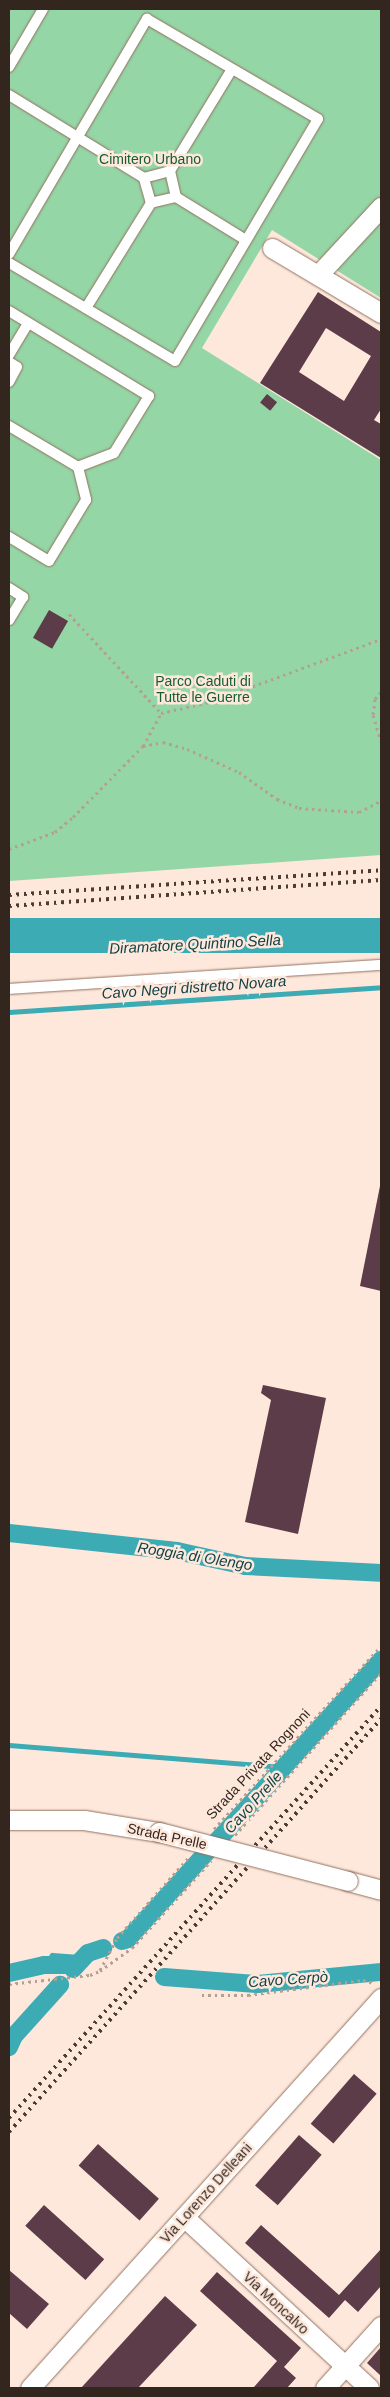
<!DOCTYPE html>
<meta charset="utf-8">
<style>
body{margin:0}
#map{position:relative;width:390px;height:2397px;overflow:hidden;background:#fee8dc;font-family:Helvetica,sans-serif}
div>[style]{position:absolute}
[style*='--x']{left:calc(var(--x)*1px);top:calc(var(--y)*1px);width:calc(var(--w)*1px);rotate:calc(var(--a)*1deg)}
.green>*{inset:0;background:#95d6a6}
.water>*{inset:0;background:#3cabb4;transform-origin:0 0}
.stream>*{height:5px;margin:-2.5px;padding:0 2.5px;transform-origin:2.5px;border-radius:2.5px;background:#3cabb4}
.canal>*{height:18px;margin:-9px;padding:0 9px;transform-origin:9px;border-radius:9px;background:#3cabb4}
.building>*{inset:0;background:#5c3c48;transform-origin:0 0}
.path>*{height:3px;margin-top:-1.5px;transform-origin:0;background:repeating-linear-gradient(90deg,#b3a095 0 2.5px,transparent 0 6.5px)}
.roads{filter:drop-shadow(0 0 1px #927260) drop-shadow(0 0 1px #927260)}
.service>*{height:10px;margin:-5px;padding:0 5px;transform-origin:5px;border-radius:5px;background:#fff}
.minor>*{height:19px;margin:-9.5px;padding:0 9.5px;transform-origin:9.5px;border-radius:9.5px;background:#fff}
.rail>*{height:4px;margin-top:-2px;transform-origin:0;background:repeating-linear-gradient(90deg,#4b3d34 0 2.5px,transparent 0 7.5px)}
.bridges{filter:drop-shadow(0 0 1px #927260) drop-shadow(0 0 1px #927260)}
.minor-bridge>*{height:19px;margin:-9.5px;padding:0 9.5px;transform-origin:9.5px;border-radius:9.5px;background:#fff}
span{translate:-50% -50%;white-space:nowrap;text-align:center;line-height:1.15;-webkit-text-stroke:5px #fee8dc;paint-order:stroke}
.park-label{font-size:14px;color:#125e31}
.street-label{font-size:14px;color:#33261e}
.water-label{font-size:15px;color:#114246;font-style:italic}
.frame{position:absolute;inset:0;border:10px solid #33261e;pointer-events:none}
</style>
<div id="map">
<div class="green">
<div style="clip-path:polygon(9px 9px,381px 9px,381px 298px,272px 230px,202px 348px,381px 460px,381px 855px,9px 881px)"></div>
</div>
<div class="water">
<div style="left:381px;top:918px;width:35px;height:373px;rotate:90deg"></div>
</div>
<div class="stream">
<div style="--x:9;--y:1012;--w:373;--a:-3.8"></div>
<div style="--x:9;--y:1745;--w:275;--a:4.6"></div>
<div style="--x:44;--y:1965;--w:13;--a:-51"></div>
<div style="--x:52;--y:1955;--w:31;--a:4"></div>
</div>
<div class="canal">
<div style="--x:9;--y:1533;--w:169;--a:6.1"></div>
<div style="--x:177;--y:1551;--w:70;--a:12.4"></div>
<div style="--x:245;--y:1566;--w:136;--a:2.9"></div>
<div style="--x:122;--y:1941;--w:6;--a:-18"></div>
<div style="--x:128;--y:1939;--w:377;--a:-47.8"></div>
<div style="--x:73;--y:1969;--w:22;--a:-47"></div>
<div style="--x:88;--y:1953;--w:16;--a:-18"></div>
<div style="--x:9;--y:1973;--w:36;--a:-13"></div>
<div style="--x:44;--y:1965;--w:21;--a:0"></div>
<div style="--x:164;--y:1977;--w:94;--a:4.3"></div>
<div style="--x:258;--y:1984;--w:124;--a:-5.6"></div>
<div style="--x:9;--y:2047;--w:12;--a:-66"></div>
<div style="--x:14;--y:2036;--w:69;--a:-48"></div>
</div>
<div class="building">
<div style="clip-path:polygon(evenodd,318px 292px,381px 332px,381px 409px,374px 420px,381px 424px,381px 458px,260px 383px,318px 292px,326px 328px,371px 356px,344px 401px,299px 372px,326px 328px)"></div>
<div style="left:267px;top:394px;width:13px;height:11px;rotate:39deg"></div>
<div style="left:49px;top:610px;width:22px;height:32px;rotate:30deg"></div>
<div style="clip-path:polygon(380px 1186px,381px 1186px,381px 1291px,360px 1286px)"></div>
<div style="clip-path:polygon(263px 1385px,326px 1398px,298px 1534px,245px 1522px,271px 1400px,261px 1393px)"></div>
<div style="left:354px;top:2074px;width:30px;height:66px;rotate:41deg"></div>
<div style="left:299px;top:2135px;width:30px;height:67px;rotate:41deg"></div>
<div style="left:98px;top:2144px;width:82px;height:29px;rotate:42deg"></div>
<div style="left:44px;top:2205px;width:81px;height:28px;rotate:42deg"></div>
<div style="clip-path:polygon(261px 2225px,339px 2295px,381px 2249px,381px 2286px,358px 2312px,345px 2300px,329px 2318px,245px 2243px)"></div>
<div style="clip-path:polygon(9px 2270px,49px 2304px,27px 2329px,9px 2313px)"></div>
<div style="clip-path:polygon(217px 2272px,301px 2348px,284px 2367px,296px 2378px,287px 2388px,253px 2388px,277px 2361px,200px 2291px)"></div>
<div style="clip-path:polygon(165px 2296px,197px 2325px,138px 2388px,81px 2388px)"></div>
<div style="clip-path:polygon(381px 2347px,381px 2376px,367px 2363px)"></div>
</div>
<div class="path">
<div style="--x:69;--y:614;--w:135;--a:47.1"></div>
<div style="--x:381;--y:692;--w:9;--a:131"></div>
<div style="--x:375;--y:699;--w:16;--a:97"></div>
<div style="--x:373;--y:715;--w:27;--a:73"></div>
<div style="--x:143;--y:746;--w:20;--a:-11"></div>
<div style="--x:163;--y:742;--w:25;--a:16"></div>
<div style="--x:187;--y:749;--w:57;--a:23.9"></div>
<div style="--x:239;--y:772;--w:47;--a:35.4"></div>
<div style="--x:277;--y:799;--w:24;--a:22"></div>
<div style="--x:299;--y:808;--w:60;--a:3.8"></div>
<div style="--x:359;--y:812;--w:25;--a:-27"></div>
<div style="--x:9;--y:849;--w:49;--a:-20.3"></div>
<div style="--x:55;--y:832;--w:23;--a:-40"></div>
<div style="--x:73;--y:817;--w:100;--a:-45.4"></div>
<div style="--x:143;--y:746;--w:38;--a:-61"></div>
<div style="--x:161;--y:713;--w:50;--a:-12.7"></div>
<div style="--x:210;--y:702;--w:182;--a:-20.2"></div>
<div style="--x:214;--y:1829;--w:248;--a:-47.6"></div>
<div style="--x:235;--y:1835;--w:218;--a:-48"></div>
<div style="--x:100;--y:1970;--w:36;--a:-62"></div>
<div style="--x:117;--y:1938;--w:110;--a:-48.3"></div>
<div style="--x:9;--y:1984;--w:81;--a:-6.3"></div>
<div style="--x:90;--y:1975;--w:11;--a:-22"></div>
<div style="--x:100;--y:1971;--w:39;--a:-36"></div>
<div style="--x:132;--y:1948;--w:118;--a:-47.8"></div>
<div style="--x:202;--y:1995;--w:46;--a:0"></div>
<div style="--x:248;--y:1995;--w:116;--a:-7.4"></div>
<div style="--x:363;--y:1980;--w:10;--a:17"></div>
</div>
<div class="roads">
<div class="service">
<div style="--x:9;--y:67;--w:67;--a:-59.6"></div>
<div style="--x:9;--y:95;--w:158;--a:31.6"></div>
<div style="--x:170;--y:171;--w:119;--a:-58.7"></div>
<div style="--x:176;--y:197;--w:26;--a:167"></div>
<div style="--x:151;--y:203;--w:26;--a:-106"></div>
<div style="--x:144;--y:178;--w:27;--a:-15"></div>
<div style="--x:170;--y:171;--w:27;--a:77"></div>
<div style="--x:176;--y:197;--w:82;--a:31.6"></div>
<div style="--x:9;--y:254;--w:273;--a:-59.6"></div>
<div style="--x:147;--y:19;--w:198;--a:30.3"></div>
<div style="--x:318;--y:119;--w:281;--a:120.6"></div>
<div style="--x:175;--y:361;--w:193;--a:-149.4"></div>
<div style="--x:86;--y:308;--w:123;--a:-58.2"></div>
<div style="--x:9;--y:311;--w:164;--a:31.3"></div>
<div style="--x:149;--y:396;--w:67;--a:121.6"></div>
<div style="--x:114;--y:453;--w:39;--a:159"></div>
<div style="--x:78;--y:467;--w:34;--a:76"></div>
<div style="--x:86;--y:500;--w:71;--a:121.2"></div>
<div style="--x:49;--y:561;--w:47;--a:-149"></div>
<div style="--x:9;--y:355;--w:37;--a:-59"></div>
<div style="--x:9;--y:362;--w:9;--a:32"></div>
<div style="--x:17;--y:367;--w:17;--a:118"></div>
<div style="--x:9;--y:426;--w:80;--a:30.7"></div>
<div style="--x:9;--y:588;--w:17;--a:33"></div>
<div style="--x:23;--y:597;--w:27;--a:121"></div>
<div style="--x:9;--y:989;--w:373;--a:-3.7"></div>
</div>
<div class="minor">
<div style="--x:272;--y:248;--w:127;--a:30.8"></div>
<div style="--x:318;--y:275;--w:93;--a:-47.2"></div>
<div style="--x:9;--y:1820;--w:75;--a:0"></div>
<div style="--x:84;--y:1820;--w:76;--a:9.1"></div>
<div style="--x:348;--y:1881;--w:34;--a:15"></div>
<div style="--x:184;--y:2217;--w:252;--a:42.7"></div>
<div style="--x:30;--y:2388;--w:525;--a:-48.01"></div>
<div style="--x:325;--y:2388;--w:84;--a:-47.9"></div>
</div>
</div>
<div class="rail">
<div style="--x:9;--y:895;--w:373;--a:-3.8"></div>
<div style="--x:9;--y:906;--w:373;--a:-4"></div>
<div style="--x:9;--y:2118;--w:555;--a:-47.92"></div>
<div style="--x:9;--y:2132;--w:556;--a:-47.99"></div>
</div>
<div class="bridges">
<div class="minor-bridge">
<div style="--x:159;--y:1832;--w:195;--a:14.5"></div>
</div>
</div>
<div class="park-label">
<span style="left:150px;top:159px">Cimitero Urbano</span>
<span style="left:203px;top:689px">Parco Caduti di<br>Tutte le Guerre</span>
</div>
<div class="street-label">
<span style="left:258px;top:1764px;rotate:-47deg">Strada Privata Rognoni</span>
<span style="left:167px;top:1836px;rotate:12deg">Strada Prelle</span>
<span style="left:206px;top:2193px;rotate:-48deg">Via Lorenzo Delleani</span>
<span style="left:276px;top:2303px;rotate:43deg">Via Moncalvo</span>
</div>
<div class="water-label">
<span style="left:195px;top:944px;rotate:-3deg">Diramatore Quintino Sella</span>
<span style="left:194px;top:987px;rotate:-4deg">Cavo Negri distretto Novara</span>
<span style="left:195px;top:1556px;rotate:9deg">Roggia di Olengo</span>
<span style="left:253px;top:1802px;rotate:-48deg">Cavo Prelle</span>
<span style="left:288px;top:1979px;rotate:-4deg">Cavo Cerpò</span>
</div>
<div class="frame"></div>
</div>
